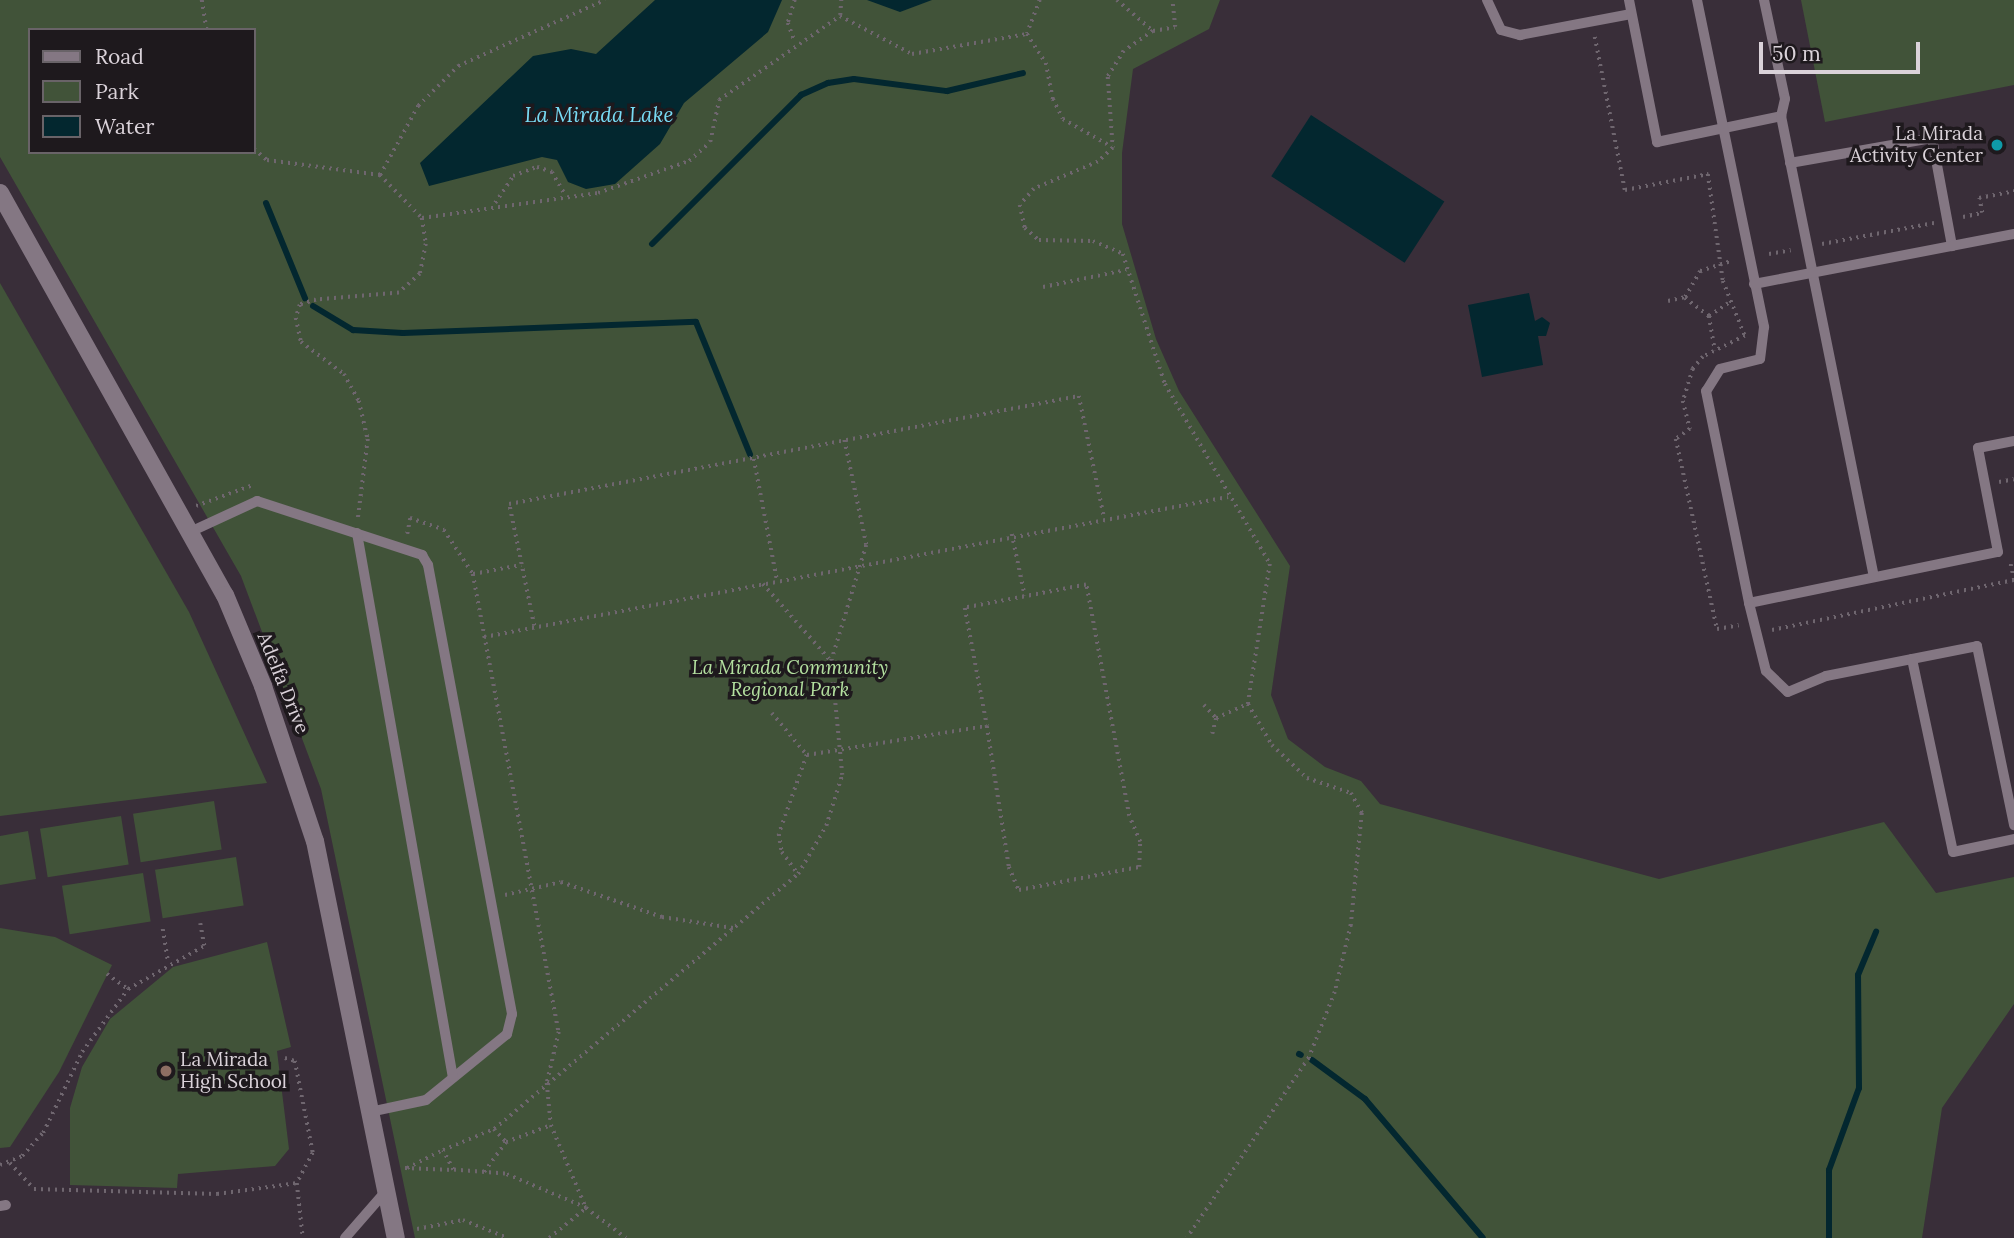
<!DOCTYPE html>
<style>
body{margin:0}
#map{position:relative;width:2014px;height:1238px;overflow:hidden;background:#392e39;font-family:Lora,serif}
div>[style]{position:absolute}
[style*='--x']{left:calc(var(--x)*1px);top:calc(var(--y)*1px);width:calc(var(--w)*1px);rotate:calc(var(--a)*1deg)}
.green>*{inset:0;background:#415339;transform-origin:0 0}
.water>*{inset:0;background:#03272f;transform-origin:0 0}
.stream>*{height:6px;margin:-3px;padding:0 3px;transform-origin:3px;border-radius:3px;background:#03272f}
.path>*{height:3.5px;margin-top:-1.75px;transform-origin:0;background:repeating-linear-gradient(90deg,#6f666f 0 2px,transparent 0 7px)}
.service>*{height:10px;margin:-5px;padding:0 5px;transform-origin:5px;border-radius:5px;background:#847783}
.tertiary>*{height:18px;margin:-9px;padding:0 9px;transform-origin:9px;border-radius:9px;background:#847783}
.dots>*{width:19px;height:19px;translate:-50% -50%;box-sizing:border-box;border:4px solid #1e191d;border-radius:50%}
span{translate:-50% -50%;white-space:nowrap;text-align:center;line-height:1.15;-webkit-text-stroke:7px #1e191d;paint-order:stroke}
.poi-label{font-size:19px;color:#dad2d9}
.right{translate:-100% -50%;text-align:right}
.left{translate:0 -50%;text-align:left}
.park-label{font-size:19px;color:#b4e1a0;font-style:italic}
.street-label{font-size:19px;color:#dad2d9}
.water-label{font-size:21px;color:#78dbf4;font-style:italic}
.legend{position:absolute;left:28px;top:28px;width:228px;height:126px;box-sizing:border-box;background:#1e191d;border:2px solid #696368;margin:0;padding:9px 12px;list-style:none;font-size:21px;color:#dad2d9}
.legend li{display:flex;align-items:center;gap:14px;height:35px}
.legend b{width:35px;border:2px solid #696368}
.scale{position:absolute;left:1759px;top:42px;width:161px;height:32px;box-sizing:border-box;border:4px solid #dad2d9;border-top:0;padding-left:9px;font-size:21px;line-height:24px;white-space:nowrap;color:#dad2d9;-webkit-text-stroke:5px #1e191d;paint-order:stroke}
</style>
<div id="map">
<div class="green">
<div style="clip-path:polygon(evenodd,0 0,1220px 0,1209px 29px,1133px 69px,1122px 153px,1122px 224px,1156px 339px,1179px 391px,1290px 566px,1271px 695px,1288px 739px,1325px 767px,1361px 781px,1380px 804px,1659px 879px,1884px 822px,1936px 893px,2014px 877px,2014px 1004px,1942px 1108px,1922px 1238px,415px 1238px,321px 789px,241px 576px,0 157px,0 0,30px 30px,254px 30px,254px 152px,30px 152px,30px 30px)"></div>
<div style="clip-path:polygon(1801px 0,2014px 0,2014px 85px,1825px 122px)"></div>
<div style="clip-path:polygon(0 283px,189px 612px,267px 783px,0 816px)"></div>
<div style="left:214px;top:801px;width:49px;height:82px;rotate:81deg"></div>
<div style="left:121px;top:816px;width:49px;height:82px;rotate:81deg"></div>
<div style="clip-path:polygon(28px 831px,36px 879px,0 885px,0 836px)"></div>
<div style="left:236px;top:857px;width:49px;height:82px;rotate:81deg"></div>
<div style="left:143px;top:873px;width:49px;height:82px;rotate:81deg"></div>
<div style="clip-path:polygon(0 928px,55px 937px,112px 965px,59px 1072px,10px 1147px,0 1148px)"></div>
<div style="clip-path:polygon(267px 942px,291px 1047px,277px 1051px,289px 1149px,275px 1166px,178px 1174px,177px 1188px,70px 1185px,70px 1108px,82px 1067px,110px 1019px,173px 967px)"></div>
</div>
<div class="water">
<div style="clip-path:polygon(655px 0,782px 0,768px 32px,684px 103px,660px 144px,615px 184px,586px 189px,568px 182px,557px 160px,542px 157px,429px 186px,420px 163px,533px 56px,571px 49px,596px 54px)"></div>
<div style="clip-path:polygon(867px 0,932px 0,900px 12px)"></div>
<div style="left:1311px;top:115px;width:159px;height:73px;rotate:33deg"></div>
<div style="clip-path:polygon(1529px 293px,1535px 321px,1542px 317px,1550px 323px,1546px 336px,1538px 336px,1543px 365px,1482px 377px,1468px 305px)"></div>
</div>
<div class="stream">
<div style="--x:266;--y:203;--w:103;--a:67.7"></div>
<div style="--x:652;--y:244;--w:211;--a:-45"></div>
<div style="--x:801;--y:95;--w:30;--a:-24"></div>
<div style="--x:828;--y:83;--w:26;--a:-9"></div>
<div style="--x:854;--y:79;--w:94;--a:7.4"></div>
<div style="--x:947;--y:91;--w:78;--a:-13.3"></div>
<div style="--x:313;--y:306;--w:47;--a:31"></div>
<div style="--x:353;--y:330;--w:50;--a:3.4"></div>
<div style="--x:403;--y:333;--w:293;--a:-2.2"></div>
<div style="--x:696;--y:322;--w:143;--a:67.8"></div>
<div style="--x:1299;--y:1054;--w:2;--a:27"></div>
<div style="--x:1312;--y:1060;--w:66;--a:36.3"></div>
<div style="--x:1365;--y:1099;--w:182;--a:49.7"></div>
<div style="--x:1829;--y:1238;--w:68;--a:-90"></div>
<div style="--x:1829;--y:1170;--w:87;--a:-69.9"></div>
<div style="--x:1859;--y:1088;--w:113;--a:-90.5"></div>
<div style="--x:1858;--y:975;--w:47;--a:-67.3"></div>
</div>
<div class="path">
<div style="--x:202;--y:0;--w:30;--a:81"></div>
<div style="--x:795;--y:0;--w:24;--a:107"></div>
<div style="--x:788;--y:23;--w:20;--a:70"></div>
<div style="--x:1040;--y:0;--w:36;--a:111"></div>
<div style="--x:1027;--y:34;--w:35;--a:57"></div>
<div style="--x:1046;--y:63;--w:37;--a:79"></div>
<div style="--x:1053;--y:99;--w:22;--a:63"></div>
<div style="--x:1063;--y:119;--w:56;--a:29.7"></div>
<div style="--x:1117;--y:0;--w:48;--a:40.7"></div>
<div style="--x:1153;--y:31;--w:22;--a:-10"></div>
<div style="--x:1175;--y:27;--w:27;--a:-96"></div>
<div style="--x:840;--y:15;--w:15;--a:-86"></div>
<div style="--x:1153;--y:31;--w:35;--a:145"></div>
<div style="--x:1124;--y:51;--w:31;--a:122"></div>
<div style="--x:1108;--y:77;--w:71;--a:86"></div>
<div style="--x:1113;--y:148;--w:21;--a:137"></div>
<div style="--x:1098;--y:162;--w:69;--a:157.1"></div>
<div style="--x:1034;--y:189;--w:21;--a:131"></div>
<div style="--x:1020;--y:205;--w:24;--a:78"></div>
<div style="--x:1025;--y:228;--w:18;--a:41"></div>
<div style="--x:1039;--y:240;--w:54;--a:1.1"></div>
<div style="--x:1093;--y:241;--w:33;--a:23"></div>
<div style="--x:1123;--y:254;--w:137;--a:72.1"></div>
<div style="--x:1165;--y:384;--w:208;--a:59.7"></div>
<div style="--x:1270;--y:564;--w:142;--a:98.9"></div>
<div style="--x:1248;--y:704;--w:48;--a:59.7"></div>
<div style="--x:1272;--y:745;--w:48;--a:43.3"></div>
<div style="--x:1307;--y:778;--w:46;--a:18.8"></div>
<div style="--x:1351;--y:793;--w:23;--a:61"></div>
<div style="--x:1362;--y:813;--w:113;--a:95.6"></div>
<div style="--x:1351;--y:925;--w:69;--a:103.4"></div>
<div style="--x:1335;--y:992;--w:71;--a:111.5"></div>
<div style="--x:1309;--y:1058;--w:217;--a:124.1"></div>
<div style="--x:1595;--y:37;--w:156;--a:78.9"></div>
<div style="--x:1625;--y:190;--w:85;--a:-10.9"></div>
<div style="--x:1708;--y:174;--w:108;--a:82"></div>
<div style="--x:1723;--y:281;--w:59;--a:68.2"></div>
<div style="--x:1745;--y:336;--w:47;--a:153.4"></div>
<div style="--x:1703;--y:357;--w:16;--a:130"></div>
<div style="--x:1693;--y:369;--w:34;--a:107"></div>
<div style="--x:1683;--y:401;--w:29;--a:76"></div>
<div style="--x:1690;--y:429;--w:17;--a:144"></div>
<div style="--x:1676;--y:439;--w:194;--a:77.8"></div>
<div style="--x:1717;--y:629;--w:22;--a:-10"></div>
<div style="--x:254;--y:149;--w:17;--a:40"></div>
<div style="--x:267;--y:160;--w:114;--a:7.6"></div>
<div style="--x:380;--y:175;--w:60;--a:45.7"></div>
<div style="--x:422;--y:218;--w:26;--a:81"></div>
<div style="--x:426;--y:244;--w:31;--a:101"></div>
<div style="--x:420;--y:274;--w:28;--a:138"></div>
<div style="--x:399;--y:293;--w:83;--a:175.2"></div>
<div style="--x:316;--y:300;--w:17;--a:163"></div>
<div style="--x:300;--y:305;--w:14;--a:107"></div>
<div style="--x:296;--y:318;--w:25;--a:78"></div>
<div style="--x:301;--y:342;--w:54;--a:36.7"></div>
<div style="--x:344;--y:374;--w:31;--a:61"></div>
<div style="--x:359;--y:401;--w:39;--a:77"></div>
<div style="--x:368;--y:439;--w:81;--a:97.1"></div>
<div style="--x:380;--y:175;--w:79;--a:-61.2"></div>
<div style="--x:418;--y:106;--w:57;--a:-45"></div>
<div style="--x:458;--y:66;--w:161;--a:-24.2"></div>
<div style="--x:495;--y:203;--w:32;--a:-56"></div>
<div style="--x:513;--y:176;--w:26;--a:-21"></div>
<div style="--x:537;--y:167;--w:16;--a:18"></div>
<div style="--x:552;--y:172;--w:28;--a:60"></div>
<div style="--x:1963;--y:217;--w:19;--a:-12"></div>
<div style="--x:1982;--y:213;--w:15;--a:-101"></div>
<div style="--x:1979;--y:198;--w:36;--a:-11"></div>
<div style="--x:422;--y:218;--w:178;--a:-8.1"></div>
<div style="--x:598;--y:193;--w:96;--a:-19.4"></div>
<div style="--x:689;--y:161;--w:28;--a:-42"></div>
<div style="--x:710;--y:142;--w:43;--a:-77.9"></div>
<div style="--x:719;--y:100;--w:147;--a:-34.8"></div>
<div style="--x:840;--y:16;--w:81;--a:27.8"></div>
<div style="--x:912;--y:54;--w:117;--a:-9.9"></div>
<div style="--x:1822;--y:244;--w:114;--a:-10.6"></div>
<div style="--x:1769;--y:254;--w:22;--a:-10"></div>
<div style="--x:1043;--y:287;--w:85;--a:-11.6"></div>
<div style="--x:1685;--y:297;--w:30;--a:-60"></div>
<div style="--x:1700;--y:271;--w:33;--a:-18"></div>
<div style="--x:1685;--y:298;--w:30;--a:37"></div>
<div style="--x:1709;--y:316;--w:23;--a:-34"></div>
<div style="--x:1668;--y:301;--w:17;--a:-13"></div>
<div style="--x:1709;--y:316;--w:35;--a:80"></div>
<div style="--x:754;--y:459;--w:123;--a:79.2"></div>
<div style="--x:1999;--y:482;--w:15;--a:-11"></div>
<div style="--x:196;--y:506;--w:61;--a:-20.2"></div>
<div style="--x:407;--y:534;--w:16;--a:-79"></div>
<div style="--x:410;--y:518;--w:36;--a:19"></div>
<div style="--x:444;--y:530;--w:53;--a:56.6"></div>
<div style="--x:473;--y:574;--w:466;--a:79.4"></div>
<div style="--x:559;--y:1032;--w:52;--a:103.2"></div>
<div style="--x:547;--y:1083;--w:42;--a:84.6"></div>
<div style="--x:551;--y:1125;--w:90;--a:67.1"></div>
<div style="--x:586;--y:1208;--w:50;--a:36.9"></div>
<div style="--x:1012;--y:534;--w:63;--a:78.2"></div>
<div style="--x:473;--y:574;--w:49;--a:-10.6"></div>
<div style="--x:763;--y:584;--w:103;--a:48.6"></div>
<div style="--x:534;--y:626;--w:125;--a:-101.6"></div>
<div style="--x:509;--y:504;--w:580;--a:-10.73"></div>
<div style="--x:1079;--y:396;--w:124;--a:78.3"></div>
<div style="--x:1772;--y:630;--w:247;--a:-11.7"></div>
<div style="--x:2014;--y:580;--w:18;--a:-103"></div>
<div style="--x:484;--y:637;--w:757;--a:-10.66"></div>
<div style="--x:1204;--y:705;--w:18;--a:47"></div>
<div style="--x:772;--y:713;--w:55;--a:50.2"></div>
<div style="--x:807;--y:755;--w:84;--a:109.5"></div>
<div style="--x:779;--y:834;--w:18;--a:81"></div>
<div style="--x:782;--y:852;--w:27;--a:54"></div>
<div style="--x:1212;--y:734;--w:16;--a:-76"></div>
<div style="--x:1216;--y:718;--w:35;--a:-24"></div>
<div style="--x:807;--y:755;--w:182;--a:-9.2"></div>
<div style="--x:987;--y:726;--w:143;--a:81.1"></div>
<div style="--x:1009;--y:867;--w:25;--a:67"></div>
<div style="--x:1019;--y:890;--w:122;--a:-10.9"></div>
<div style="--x:1139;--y:867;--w:25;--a:-88"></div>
<div style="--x:1140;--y:842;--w:28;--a:-113"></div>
<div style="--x:1129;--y:816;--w:235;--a:-100.5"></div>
<div style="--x:1086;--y:585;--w:123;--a:169.2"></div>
<div style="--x:965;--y:608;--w:120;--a:79.4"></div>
<div style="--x:505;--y:895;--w:57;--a:-13.1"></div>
<div style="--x:561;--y:882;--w:107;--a:19.1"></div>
<div style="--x:662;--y:917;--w:72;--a:8.8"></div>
<div style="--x:163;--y:929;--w:32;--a:81"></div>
<div style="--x:107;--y:974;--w:26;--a:36"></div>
<div style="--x:285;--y:1058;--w:10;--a:17"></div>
<div style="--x:295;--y:1061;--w:94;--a:78.9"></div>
<div style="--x:313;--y:1153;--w:34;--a:118"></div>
<div style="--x:297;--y:1183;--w:55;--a:83.8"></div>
<div style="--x:494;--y:1129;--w:18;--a:47"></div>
<div style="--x:10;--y:1163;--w:35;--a:47"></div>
<div style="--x:34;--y:1189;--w:183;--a:1.6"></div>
<div style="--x:217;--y:1194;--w:81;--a:-7.8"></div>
<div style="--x:0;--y:1165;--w:24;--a:-22"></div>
<div style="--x:22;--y:1156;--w:31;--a:-48"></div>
<div style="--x:43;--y:1133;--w:90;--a:-64.3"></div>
<div style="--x:82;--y:1052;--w:78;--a:-53.9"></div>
<div style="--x:128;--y:989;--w:87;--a:-29.5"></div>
<div style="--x:204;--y:946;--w:23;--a:-100"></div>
<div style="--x:405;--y:1168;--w:48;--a:2.4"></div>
<div style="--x:407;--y:1168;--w:40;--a:-26.6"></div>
<div style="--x:484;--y:1172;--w:37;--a:-54"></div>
<div style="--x:506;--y:1142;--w:48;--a:-20.7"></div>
<div style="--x:417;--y:1229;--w:47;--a:-11.1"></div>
<div style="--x:463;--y:1220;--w:48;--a:21.8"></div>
<div style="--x:549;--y:1238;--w:48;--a:-39"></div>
<div style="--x:586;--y:1208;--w:88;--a:-157.2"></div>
<div style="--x:505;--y:1174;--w:52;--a:-175.6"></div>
<div style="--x:453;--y:1170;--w:22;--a:-117"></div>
<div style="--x:443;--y:1150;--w:55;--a:-22.4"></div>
<div style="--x:494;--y:1129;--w:397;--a:-40"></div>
<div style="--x:798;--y:874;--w:56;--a:-59.7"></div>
<div style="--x:826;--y:826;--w:53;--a:-72.6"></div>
<div style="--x:842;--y:775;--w:115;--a:-95.5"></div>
<div style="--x:831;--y:661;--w:121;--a:-73.2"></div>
<div style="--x:866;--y:545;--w:107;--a:-101.8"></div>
</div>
<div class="service">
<div style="--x:1487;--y:0;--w:33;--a:65"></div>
<div style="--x:1501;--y:30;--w:20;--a:15"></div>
<div style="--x:1520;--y:35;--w:113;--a:-10.7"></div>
<div style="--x:1629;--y:0;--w:145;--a:78.8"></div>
<div style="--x:1657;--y:142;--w:127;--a:-11.8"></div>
<div style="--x:1697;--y:0;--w:334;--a:78.4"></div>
<div style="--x:1764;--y:327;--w:32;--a:97"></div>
<div style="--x:1760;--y:359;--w:41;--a:166"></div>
<div style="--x:1720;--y:369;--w:26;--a:122"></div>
<div style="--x:1706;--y:391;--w:216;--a:78.5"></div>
<div style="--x:1749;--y:603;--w:254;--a:-11.6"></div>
<div style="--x:1998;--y:552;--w:106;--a:-100.9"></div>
<div style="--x:1978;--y:448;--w:37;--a:-11"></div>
<div style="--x:1764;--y:0;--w:101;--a:78"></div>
<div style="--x:1785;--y:99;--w:17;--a:103"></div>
<div style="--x:1781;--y:116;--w:470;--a:78.6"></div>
<div style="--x:1790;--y:163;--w:144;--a:-10"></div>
<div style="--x:1932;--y:138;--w:110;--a:79.5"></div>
<div style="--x:1754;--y:284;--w:265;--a:-10.9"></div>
<div style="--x:190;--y:532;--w:74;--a:-24.8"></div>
<div style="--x:257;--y:501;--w:174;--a:18.1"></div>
<div style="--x:422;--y:555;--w:12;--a:59"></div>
<div style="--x:428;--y:565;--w:457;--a:79.4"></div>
<div style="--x:512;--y:1014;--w:21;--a:104"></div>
<div style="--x:507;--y:1034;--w:104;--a:140.8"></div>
<div style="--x:426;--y:1100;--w:57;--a:167.9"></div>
<div style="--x:357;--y:533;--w:553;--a:80.01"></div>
<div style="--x:1749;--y:603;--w:70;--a:76"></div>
<div style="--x:1766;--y:671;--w:30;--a:44"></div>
<div style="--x:1788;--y:692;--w:41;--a:-22.8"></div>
<div style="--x:1826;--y:676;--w:154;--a:-11.2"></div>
<div style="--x:1977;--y:646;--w:183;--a:78.3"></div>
<div style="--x:1912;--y:659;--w:197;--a:78"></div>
<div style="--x:1953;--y:852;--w:62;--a:-12"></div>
<div style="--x:0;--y:1206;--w:6;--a:-9"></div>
<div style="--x:345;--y:1238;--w:62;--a:-48.9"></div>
</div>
<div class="tertiary">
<div style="--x:0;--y:193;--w:461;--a:60.8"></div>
<div style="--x:225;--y:595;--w:99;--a:67.3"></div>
<div style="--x:263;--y:686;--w:163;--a:71.5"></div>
<div style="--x:315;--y:841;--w:405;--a:78.5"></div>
</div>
<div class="dots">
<div style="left:1997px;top:145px;background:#0f9aa8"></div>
<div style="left:166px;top:1071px;background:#8d6e63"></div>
</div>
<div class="poi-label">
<span class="right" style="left:1983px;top:145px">La Mirada<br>Activity Center</span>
<span class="left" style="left:180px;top:1071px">La Mirada<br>High School</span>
</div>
<div class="park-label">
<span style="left:790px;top:679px">La Mirada Community<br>Regional Park</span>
</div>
<div class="street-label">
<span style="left:283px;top:683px;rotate:68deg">Adelfa Drive</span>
</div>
<div class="water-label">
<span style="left:599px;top:115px">La Mirada Lake</span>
</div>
<ul class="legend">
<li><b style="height:9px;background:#847783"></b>Road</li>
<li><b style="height:19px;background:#415339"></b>Park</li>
<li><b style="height:19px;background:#03272f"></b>Water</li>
</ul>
<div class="scale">50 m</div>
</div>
